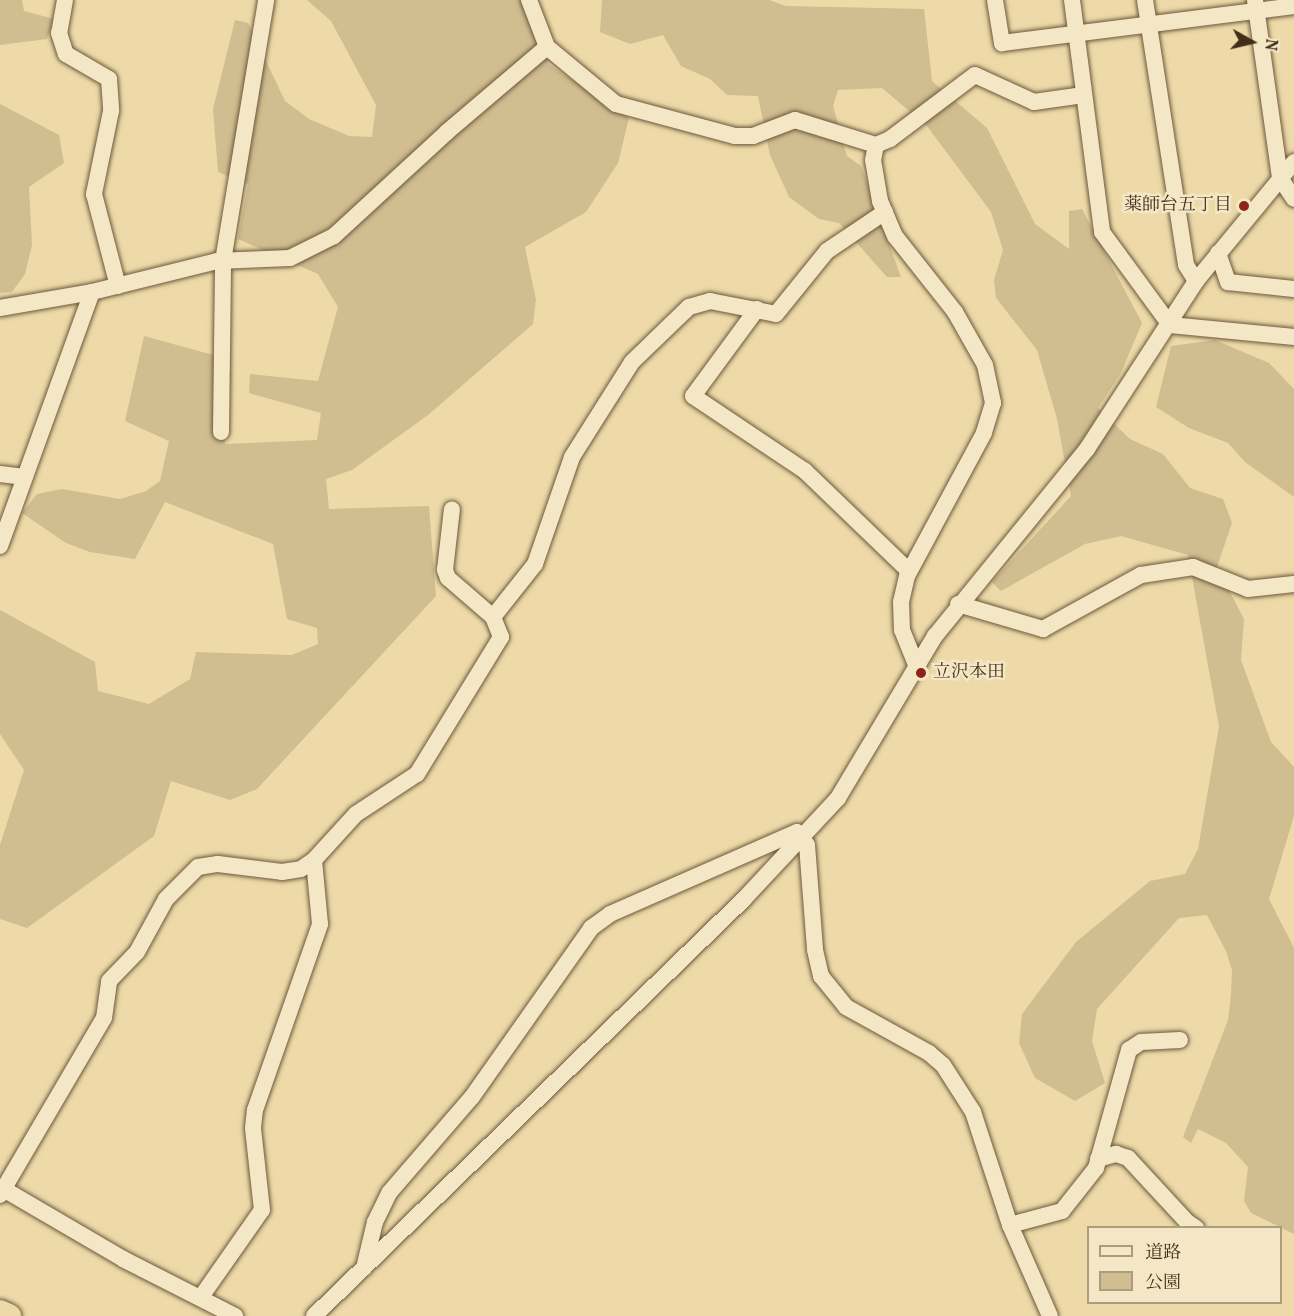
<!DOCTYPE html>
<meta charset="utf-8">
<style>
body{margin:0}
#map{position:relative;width:1294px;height:1316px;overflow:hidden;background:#eddaa8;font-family:Vollkorn,"Noto Serif JP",serif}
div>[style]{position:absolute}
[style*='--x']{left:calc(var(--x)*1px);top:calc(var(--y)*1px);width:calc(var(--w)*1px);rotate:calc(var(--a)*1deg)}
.green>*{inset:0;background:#d0bd90}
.roads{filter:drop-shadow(0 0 2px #6e583c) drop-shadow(0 0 2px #6e583c)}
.minor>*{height:16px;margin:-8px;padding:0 8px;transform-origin:8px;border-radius:8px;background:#f3e7c6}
.highway>*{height:24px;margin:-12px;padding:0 12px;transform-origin:12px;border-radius:12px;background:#eddaa8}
.dots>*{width:16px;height:16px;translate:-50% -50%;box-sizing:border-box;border:3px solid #f3e7c6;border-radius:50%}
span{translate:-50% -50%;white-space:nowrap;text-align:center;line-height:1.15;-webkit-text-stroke:5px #f3e7c6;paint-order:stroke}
.poi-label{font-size:18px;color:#442d18}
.right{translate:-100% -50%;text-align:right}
.left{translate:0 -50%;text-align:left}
.legend{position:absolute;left:1087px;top:1226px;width:195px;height:78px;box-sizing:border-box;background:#f3e7c6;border:2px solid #ad9d80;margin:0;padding:8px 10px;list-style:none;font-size:18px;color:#442d18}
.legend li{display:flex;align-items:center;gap:12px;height:30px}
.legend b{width:30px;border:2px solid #ad9d80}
.north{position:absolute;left:1222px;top:12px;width:60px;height:60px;-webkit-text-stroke:4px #f3e7c6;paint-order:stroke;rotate:98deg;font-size:16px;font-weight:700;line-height:24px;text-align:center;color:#442d18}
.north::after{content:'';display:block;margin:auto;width:21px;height:27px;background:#442d18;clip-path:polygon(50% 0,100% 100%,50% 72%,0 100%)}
</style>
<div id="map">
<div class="green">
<div style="clip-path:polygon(0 0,22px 0,24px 11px,54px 19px,47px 39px,0 45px)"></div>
<div style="clip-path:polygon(307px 0,523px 0,548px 64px,629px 118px,618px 163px,586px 212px,525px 247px,536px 300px,533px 324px,428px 415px,352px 470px,326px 479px,329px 509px,429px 506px,436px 596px,257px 789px,230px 800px,171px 781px,154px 836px,27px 928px,0 919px,0 845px,24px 770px,0 734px,0 610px,95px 662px,98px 691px,149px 704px,190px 679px,196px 652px,292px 655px,318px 644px,317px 628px,287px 619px,273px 544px,165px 502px,135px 559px,90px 552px,66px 543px,22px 513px,37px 494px,62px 489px,120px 499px,146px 491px,160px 481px,169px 441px,125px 421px,144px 336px,224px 358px,231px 373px,225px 444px,317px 440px,321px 413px,249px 393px,250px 374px,318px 381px,338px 307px,318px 274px,238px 239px,248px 184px,218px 172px,213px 109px,235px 20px,248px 23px,285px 101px,309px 119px,349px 136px,372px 137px,376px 105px,331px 21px)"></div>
<div style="clip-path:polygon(602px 0,769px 0,786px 6px,924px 9px,932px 81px,987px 128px,1035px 224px,1069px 249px,1069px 211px,1082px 209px,1142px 323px,1121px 373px,1098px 408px,1130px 439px,1163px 454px,1190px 488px,1223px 499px,1232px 523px,1217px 567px,1244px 619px,1241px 660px,1271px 742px,1294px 767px,1294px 816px,1269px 899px,1294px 948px,1294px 1234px,1251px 1213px,1244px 1201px,1248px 1167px,1226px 1143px,1198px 1129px,1191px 1143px,1183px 1137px,1228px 1020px,1231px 995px,1232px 970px,1226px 951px,1207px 915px,1179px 918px,1097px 1009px,1092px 1041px,1105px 1083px,1075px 1101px,1035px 1078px,1019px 1043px,1022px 1014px,1076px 942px,1150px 881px,1185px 874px,1198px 849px,1219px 726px,1188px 555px,1121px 536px,1085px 544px,1001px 591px,992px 582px,1071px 496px,1057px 419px,1037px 350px,996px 298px,994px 280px,1003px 250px,991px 212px,927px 126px,882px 88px,838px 90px,833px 106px,847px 156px,861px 166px,901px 277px,887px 277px,839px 223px,819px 219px,789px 197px,770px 155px,758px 96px,727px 95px,710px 79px,681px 66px,663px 35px,630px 44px,600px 32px)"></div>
<div style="clip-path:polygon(0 104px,59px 135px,64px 163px,29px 187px,32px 245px,25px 274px,12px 292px,0 293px)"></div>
<div style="clip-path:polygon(1215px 340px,1269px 363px,1294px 389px,1294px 497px,1245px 462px,1228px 443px,1189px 428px,1156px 407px,1171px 346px)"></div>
</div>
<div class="roads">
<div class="minor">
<div style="--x:65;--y:0;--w:34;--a:100"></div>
<div style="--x:59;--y:33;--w:22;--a:72"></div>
<div style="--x:66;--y:54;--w:50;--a:30.2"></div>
<div style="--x:109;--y:79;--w:32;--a:86"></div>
<div style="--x:111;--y:111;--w:85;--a:101.6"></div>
<div style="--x:94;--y:194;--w:95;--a:75.4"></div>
<div style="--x:529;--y:0;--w:50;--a:69"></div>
<div style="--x:547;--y:47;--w:89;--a:39.6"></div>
<div style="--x:616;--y:104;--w:123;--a:15.1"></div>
<div style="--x:735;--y:136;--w:18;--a:0"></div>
<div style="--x:753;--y:136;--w:45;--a:-20.9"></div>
<div style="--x:795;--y:120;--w:85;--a:17.2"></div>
<div style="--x:876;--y:145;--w:15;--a:-23"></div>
<div style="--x:890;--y:139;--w:106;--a:-37"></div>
<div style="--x:975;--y:75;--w:65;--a:24.6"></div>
<div style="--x:1034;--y:102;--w:50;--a:-8"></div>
<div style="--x:995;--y:0;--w:44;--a:80.8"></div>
<div style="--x:1002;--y:43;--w:294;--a:-7.2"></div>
<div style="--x:1072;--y:0;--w:234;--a:82.6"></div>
<div style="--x:1102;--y:232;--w:115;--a:53.8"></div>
<div style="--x:1170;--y:325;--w:125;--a:5.5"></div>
<div style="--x:1145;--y:0;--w:268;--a:81.2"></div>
<div style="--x:1186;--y:265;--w:19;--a:58"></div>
<div style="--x:1255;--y:0;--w:180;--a:82"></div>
<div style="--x:1280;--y:178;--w:25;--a:56"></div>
<div style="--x:876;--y:145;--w:15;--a:101"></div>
<div style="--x:873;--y:160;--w:42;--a:80.3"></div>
<div style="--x:880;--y:201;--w:38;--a:67"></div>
<div style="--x:895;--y:236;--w:97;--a:51.7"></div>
<div style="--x:955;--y:312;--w:61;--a:60.5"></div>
<div style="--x:985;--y:365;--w:39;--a:78"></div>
<div style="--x:993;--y:403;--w:31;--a:107"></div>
<div style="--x:984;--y:433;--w:162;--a:118.3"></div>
<div style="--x:907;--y:576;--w:27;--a:103"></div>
<div style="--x:901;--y:602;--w:28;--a:88"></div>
<div style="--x:902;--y:630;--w:38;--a:68"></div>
<div style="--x:1218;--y:253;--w:31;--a:71"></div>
<div style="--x:1228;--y:282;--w:66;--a:6.1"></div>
<div style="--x:0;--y:308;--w:93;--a:-9.9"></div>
<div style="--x:92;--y:292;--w:129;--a:-13.9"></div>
<div style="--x:217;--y:261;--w:73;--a:-2.4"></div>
<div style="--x:290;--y:258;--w:49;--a:-26.6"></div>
<div style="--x:334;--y:236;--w:154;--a:-42.6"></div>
<div style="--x:447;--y:132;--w:131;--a:-40.4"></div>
<div style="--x:757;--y:309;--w:108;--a:126.3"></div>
<div style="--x:693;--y:396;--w:135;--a:33.8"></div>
<div style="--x:805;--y:471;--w:144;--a:43.9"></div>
<div style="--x:221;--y:432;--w:171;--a:-89.3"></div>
<div style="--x:223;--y:261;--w:265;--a:-80.6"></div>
<div style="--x:0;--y:474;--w:25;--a:7"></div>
<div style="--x:0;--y:546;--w:270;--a:-70.1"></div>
<div style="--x:958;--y:604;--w:89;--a:16.4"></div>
<div style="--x:1043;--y:629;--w:112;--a:-28.9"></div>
<div style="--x:1141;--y:575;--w:53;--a:-8.7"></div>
<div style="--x:1193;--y:567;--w:59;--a:21.8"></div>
<div style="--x:1248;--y:589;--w:46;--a:-6.2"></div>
<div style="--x:493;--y:617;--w:68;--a:-51.6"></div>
<div style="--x:535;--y:564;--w:113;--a:-70.9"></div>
<div style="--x:572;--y:457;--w:112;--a:-57.7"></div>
<div style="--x:632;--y:362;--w:79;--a:-44"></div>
<div style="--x:689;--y:307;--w:22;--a:-16"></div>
<div style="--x:710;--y:301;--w:67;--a:11.1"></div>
<div style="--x:776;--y:314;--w:81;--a:-51"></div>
<div style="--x:827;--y:251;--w:70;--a:-33.9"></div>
<div style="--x:1098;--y:1159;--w:19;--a:-16"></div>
<div style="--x:1116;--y:1154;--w:13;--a:18"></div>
<div style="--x:1128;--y:1158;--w:87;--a:47.3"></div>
<div style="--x:1187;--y:1222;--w:11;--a:34"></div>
<div style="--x:0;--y:1187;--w:143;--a:30.3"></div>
<div style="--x:123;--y:1259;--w:126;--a:27"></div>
<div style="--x:0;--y:1195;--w:205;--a:-59.6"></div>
<div style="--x:104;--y:1018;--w:37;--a:-82"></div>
<div style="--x:109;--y:981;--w:40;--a:-46"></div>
<div style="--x:137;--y:952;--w:60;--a:-61.3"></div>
<div style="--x:166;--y:899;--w:45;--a:-45"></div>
<div style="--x:198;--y:867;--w:20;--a:-9"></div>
<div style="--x:218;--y:864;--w:64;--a:7.1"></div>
<div style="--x:282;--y:872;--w:19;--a:-9"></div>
<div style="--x:301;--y:869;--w:16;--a:-35"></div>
<div style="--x:1010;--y:1225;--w:54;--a:-15.1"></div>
<div style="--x:1062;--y:1211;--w:55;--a:-51.7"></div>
<div style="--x:1096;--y:1168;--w:123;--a:-74.4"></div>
<div style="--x:1129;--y:1050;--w:14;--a:-34"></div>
<div style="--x:1141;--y:1042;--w:39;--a:-3"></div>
<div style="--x:364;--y:1268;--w:47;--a:-76.6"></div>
<div style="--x:375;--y:1222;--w:32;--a:-64"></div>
<div style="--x:389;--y:1193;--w:127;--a:-49.2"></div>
<div style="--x:472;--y:1097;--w:207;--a:-54.8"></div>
<div style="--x:591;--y:928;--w:24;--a:-36"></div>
<div style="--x:610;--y:914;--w:204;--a:-23.7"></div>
<div style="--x:797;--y:832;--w:16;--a:52"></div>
<div style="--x:807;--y:845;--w:105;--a:85.6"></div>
<div style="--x:815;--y:950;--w:27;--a:77"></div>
<div style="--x:821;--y:976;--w:40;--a:51"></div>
<div style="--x:846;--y:1007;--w:95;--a:29"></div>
<div style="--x:929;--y:1053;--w:18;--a:41"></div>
<div style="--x:943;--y:1065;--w:56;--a:57.4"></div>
<div style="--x:973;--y:1112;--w:119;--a:71.9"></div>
<div style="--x:1010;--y:1225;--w:99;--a:66.3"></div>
<div style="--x:201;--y:1297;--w:106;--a:-55"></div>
<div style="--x:262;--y:1210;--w:82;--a:-96.3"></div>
<div style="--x:253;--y:1128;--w:18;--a:-84"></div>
<div style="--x:255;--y:1110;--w:197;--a:-70.7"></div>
<div style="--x:320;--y:924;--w:64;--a:-95.4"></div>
<div style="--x:314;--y:860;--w:62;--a:-47.6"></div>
<div style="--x:356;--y:814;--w:73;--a:-33.3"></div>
<div style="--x:417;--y:774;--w:161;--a:-58.5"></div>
<div style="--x:501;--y:637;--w:22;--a:-112"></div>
<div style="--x:493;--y:617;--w:60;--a:-139.1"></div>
<div style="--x:448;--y:578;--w:9;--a:-111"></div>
<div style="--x:445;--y:570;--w:61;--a:-83.5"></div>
<div style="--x:314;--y:1316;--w:598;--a:-44.12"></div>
<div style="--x:743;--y:900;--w:139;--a:-47"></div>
<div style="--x:838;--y:798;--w:189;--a:-59.1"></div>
<div style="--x:935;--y:636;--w:241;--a:-50.9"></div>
<div style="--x:1087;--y:449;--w:200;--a:-57"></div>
<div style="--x:1196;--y:281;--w:154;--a:-50.5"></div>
</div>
<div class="highway">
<div style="--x:0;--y:1312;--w:10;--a:24"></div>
</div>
</div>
<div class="dots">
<div style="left:1244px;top:206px;background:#8f2418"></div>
<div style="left:921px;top:673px;background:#8f2418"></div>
</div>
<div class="poi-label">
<span class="right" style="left:1232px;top:206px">薬師台五丁目</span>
<span class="left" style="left:933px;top:673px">立沢本田</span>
</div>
<ul class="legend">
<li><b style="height:8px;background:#f3e7c6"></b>道路</li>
<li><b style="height:16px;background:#d0bd90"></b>公園</li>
</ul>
<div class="north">N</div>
</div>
